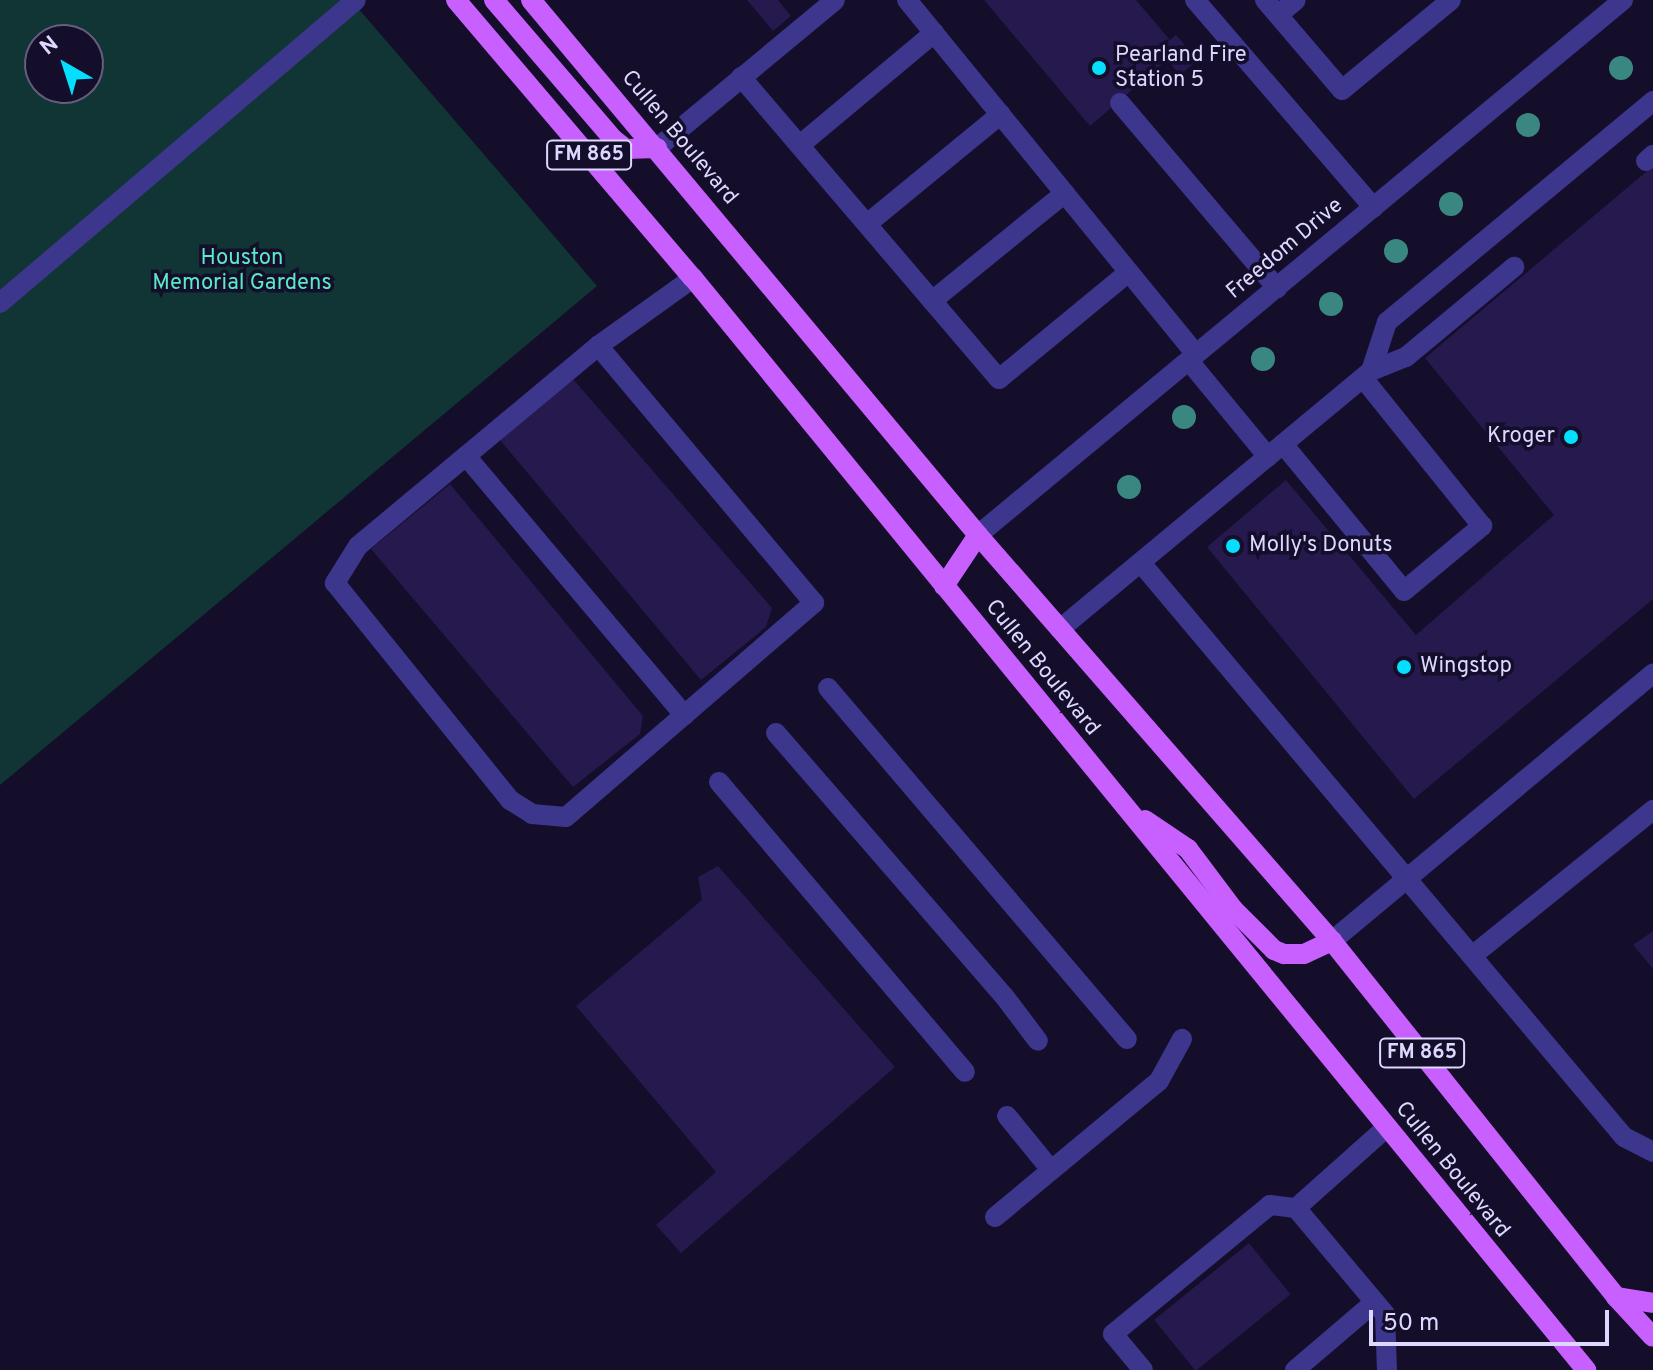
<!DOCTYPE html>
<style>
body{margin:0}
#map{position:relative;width:1653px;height:1370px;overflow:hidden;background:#140e2a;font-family:Overpass,sans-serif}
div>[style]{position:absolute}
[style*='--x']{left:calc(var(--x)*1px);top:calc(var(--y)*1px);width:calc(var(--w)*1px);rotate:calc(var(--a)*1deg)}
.green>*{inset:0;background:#113535}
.building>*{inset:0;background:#25194d;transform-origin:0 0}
.minor>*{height:20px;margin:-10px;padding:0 10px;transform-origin:10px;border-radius:10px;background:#3c368d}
.major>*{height:20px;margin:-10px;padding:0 10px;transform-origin:10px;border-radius:10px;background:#c85fff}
.trees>*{width:24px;height:24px;margin:-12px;border-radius:50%;background:#3a8782}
.dots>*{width:22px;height:22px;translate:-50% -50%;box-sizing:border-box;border:4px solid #140e2a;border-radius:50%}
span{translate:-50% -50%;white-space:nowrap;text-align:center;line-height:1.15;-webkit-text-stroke:7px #140e2a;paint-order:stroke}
.shield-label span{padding:2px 6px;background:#140e2a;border:2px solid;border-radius:6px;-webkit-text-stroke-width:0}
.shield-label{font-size:20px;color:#ddd8ff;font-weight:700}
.poi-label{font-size:22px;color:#ddd8ff}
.left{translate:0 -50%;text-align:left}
.right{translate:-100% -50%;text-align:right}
.street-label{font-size:22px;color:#ddd8ff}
.park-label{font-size:22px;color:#59eaca}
.north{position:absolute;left:24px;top:24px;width:80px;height:80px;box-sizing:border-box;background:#140e2a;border:2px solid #645f7f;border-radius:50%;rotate:321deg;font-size:22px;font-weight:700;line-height:32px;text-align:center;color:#ddd8ff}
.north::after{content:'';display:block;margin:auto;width:28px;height:36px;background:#04deff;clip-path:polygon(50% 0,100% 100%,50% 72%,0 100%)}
.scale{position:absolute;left:1369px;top:1310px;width:240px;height:36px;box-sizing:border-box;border:4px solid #ddd8ff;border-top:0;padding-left:10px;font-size:24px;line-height:28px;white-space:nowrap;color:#ddd8ff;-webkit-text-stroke:6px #140e2a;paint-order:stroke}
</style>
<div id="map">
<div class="green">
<div style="clip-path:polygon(evenodd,0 0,351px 0,597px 286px,0 785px,0 0,40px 40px,88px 40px,88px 88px,40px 88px,40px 40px)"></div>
</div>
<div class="building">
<div style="clip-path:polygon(747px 0,778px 0,791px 16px,773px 31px)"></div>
<div style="clip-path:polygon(984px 0,1136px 0,1170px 40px,1176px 35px,1198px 60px,1180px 75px,1167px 60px,1090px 126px)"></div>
<div style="clip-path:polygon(1653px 166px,1653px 599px,1414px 799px,1207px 547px,1286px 480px,1416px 635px,1554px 515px,1425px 358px)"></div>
<div style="clip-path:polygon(573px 379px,772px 608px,766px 627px,701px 680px,500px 440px)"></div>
<div style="clip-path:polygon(450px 484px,643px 716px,640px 734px,573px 787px,371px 549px)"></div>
<div style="clip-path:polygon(718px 866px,895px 1067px,681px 1253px,656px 1225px,716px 1172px,576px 1006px,702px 900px,698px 877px)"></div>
<div style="clip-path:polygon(1653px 931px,1653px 969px,1633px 945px)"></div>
<div style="left:1249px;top:1243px;width:66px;height:122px;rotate:51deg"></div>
</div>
<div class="minor">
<div style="--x:907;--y:0;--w:457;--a:50.8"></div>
<div style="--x:1195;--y:0;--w:274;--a:49.3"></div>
<div style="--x:1265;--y:0;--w:118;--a:49.5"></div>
<div style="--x:1342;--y:90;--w:141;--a:-39.5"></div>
<div style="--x:1278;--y:15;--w:23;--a:-40"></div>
<div style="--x:741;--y:77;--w:397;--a:49.5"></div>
<div style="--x:999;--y:379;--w:168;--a:-39.5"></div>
<div style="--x:1120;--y:103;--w:243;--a:49.7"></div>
<div style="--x:800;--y:145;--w:175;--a:-39.9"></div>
<div style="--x:657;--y:148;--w:231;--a:-39.7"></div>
<div style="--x:1646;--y:161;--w:9;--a:-41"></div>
<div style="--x:867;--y:224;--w:173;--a:-39.4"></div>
<div style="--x:932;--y:301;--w:171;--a:-39.1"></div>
<div style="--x:0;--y:303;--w:467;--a:-40.4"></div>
<div style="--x:598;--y:346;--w:312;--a:140.2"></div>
<div style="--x:358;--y:546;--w:44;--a:121.9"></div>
<div style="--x:335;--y:583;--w:279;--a:51.1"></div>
<div style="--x:510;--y:800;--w:26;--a:32"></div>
<div style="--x:532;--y:814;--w:34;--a:5"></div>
<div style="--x:566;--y:817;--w:328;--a:-40.8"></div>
<div style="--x:814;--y:603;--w:336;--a:-130"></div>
<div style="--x:598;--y:346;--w:117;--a:-35.6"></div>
<div style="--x:1189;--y:361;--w:124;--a:50.5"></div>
<div style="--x:1371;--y:371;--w:38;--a:-22"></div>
<div style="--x:1406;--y:357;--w:141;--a:-39.8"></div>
<div style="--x:1283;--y:444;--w:190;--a:50.5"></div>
<div style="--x:1404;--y:591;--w:102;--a:-39.8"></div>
<div style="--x:1482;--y:526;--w:190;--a:-128.8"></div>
<div style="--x:466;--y:456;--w:339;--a:49.9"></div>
<div style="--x:978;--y:535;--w:838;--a:-39.67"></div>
<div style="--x:1141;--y:563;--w:750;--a:49.92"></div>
<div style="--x:1624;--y:1137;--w:33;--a:27"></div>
<div style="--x:1060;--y:629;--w:404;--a:-39.7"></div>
<div style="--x:1371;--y:371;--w:52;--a:-71.9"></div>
<div style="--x:1387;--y:322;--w:346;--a:-39.7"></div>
<div style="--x:828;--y:688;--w:461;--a:49.6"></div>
<div style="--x:776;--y:733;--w:348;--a:49.1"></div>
<div style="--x:1004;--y:996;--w:56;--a:52.9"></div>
<div style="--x:719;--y:782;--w:380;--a:49.7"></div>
<div style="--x:1332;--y:941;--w:418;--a:-39.8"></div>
<div style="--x:1472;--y:956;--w:233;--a:-38.9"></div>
<div style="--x:1007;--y:1116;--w:70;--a:50.8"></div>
<div style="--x:1387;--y:1127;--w:122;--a:138.3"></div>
<div style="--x:1296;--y:1208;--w:138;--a:50"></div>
<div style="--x:1385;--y:1314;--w:56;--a:88"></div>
<div style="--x:995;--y:1217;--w:213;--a:-39.7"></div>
<div style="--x:1159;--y:1081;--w:48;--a:-61.3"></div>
<div style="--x:1143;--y:1370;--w:47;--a:-129.8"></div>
<div style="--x:1113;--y:1334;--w:203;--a:-39.4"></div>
<div style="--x:1270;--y:1205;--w:26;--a:7"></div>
<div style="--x:1295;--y:1370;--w:105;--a:-40.4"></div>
</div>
<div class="major">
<div style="--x:456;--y:0;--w:365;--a:49.6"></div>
<div style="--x:693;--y:278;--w:1411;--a:50.72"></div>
<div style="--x:494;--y:0;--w:183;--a:49.4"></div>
<div style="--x:613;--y:139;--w:16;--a:38"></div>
<div style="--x:626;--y:149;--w:31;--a:-2"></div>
<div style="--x:531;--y:0;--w:697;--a:50.12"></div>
<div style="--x:978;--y:535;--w:539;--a:48.91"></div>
<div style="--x:1332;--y:941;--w:455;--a:51.4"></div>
<div style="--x:1616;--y:1297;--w:54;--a:47.2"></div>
<div style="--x:944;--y:586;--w:61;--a:-56.3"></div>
<div style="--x:1145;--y:820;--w:52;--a:34"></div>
<div style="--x:1188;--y:849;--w:75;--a:53.1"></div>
<div style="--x:1233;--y:909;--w:58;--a:45"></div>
<div style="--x:1274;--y:950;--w:11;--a:22"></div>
<div style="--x:1284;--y:954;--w:20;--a:0"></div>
<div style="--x:1304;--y:954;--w:31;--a:-25"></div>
<div style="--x:1616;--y:1297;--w:37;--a:9"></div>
</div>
<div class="trees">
<div style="left:1621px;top:68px"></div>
<div style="left:1528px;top:125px"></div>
<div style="left:1451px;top:204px"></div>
<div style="left:1396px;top:251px"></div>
<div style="left:1331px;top:304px"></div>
<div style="left:1263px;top:359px"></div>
<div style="left:1184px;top:417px"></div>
<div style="left:1129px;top:487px"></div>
</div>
<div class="dots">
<div style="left:1099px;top:68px;background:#04deff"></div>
<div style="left:1571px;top:437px;background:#04deff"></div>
<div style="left:1233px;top:546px;background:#04deff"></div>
<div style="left:1404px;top:667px;background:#04deff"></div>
</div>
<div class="shield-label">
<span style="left:589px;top:155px">FM 865</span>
<span style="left:1422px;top:1053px">FM 865</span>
</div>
<div class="poi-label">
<span class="left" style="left:1115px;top:68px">Pearland Fire<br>Station 5</span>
<span class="right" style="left:1555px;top:437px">Kroger</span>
<span class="left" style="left:1249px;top:546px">Molly's Donuts</span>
<span class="left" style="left:1420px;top:667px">Wingstop</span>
</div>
<div class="street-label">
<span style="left:679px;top:138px;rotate:50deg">Cullen Boulevard</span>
<span style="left:1285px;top:249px;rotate:-40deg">Freedom Drive</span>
<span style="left:1042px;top:668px;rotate:51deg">Cullen Boulevard</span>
<span style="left:1452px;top:1170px;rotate:51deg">Cullen Boulevard</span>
</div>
<div class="park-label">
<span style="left:242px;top:271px">Houston<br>Memorial Gardens</span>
</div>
<div class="north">N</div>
<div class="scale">50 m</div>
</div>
